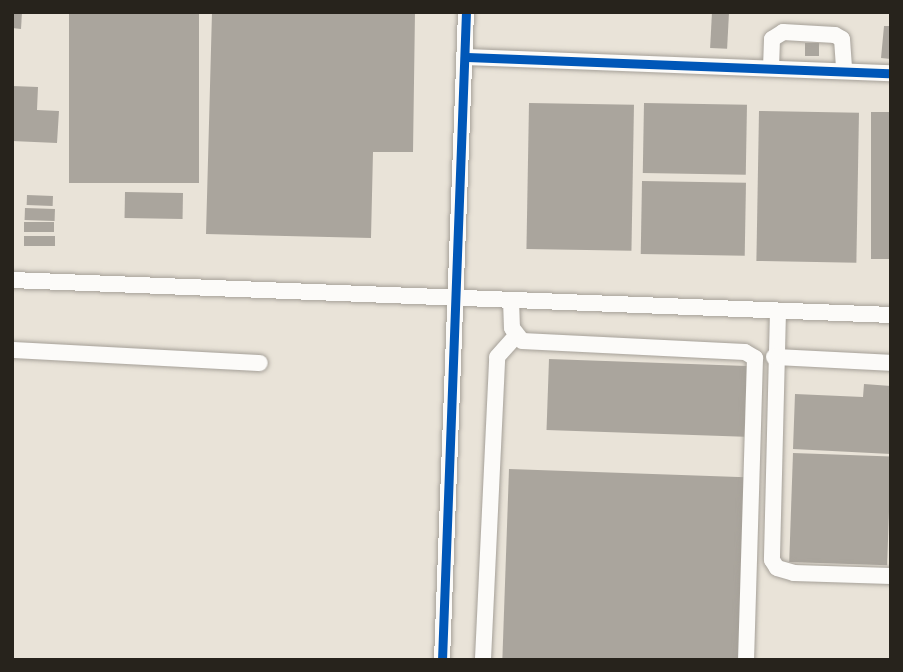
<!DOCTYPE html>
<style>
body{margin:0}
#map{position:relative;width:903px;height:672px;overflow:hidden;background:#e9e3d8;font-family:Karla,sans-serif}
div>[style]{position:absolute}
[style*='--x']{left:calc(var(--x)*1px);top:calc(var(--y)*1px);width:calc(var(--w)*1px);rotate:calc(var(--a)*1deg)}
.building>*{inset:0;background:#aaa59d;transform-origin:0 0}
.roads{filter:drop-shadow(0 0 2px #a5a098) drop-shadow(0 0 2px #a5a098)}
.minor>*{height:16px;margin:-8px;padding:0 8px;transform-origin:8px;border-radius:8px;background:#fcfbf9}
.cycleway>*{height:9px;margin:-4.5px;padding:0 4.5px;transform-origin:4.5px;border-radius:4.5px;background:#0057b8}
span{translate:-50% -50%;white-space:nowrap;text-align:center;line-height:1.15;-webkit-text-stroke:5px #fff;paint-order:stroke}
.frame{position:absolute;inset:0;border:14px solid #27231c;pointer-events:none}
</style>
<div id="map">
<div class="building">
<div style="clip-path:polygon(12px 12px,22px 12px,21px 29px,12px 28px)"></div>
<div style="left:69px;top:12px;width:130px;height:171px"></div>
<div style="clip-path:polygon(212px 12px,415px 12px,413px 152px,373px 152px,371px 238px,206px 234px)"></div>
<div style="left:712px;top:12px;width:17px;height:36px;rotate:3deg"></div>
<div style="clip-path:polygon(884px 26px,891px 26px,891px 59px,881px 58px)"></div>
<div style="left:805px;top:43px;width:14px;height:13px"></div>
<div style="clip-path:polygon(12px 86px,38px 87px,37px 110px,59px 111px,57px 143px,12px 141px)"></div>
<div style="left:529px;top:103px;width:105px;height:146px;rotate:1deg"></div>
<div style="left:644px;top:103px;width:103px;height:70px;rotate:1deg"></div>
<div style="left:759px;top:111px;width:100px;height:150px;rotate:1deg"></div>
<div style="left:871px;top:112px;width:20px;height:147px"></div>
<div style="left:642px;top:181px;width:104px;height:73px;rotate:1deg"></div>
<div style="left:125px;top:192px;width:58px;height:26px;rotate:1deg"></div>
<div style="left:27px;top:195px;width:26px;height:10px;rotate:2deg"></div>
<div style="left:25px;top:208px;width:30px;height:12px;rotate:2deg"></div>
<div style="left:24px;top:222px;width:30px;height:10px"></div>
<div style="left:24px;top:236px;width:31px;height:10px"></div>
<div style="left:549px;top:359px;width:198px;height:71px;rotate:2deg"></div>
<div style="clip-path:polygon(864px 384px,891px 386px,891px 454px,793px 449px,795px 394px,863px 397px)"></div>
<div style="left:793px;top:453px;width:98px;height:109px;rotate:2deg"></div>
<div style="left:509px;top:469px;width:237px;height:191px;rotate:2deg"></div>
</div>
<div class="roads">
<div class="minor">
<div style="--x:465;--y:57;--w:426;--a:2.2"></div>
<div style="--x:771;--y:68;--w:29;--a:-88"></div>
<div style="--x:772;--y:39;--w:13;--a:-32"></div>
<div style="--x:783;--y:32;--w:52;--a:3.3"></div>
<div style="--x:835;--y:35;--w:8;--a:30"></div>
<div style="--x:842;--y:39;--w:32;--a:86"></div>
<div style="--x:12;--y:280;--w:880;--a:2.28"></div>
<div style="--x:511;--y:300;--w:28;--a:88"></div>
<div style="--x:512;--y:328;--w:16;--a:52"></div>
<div style="--x:522;--y:341;--w:223;--a:2.8"></div>
<div style="--x:745;--y:352;--w:12;--a:31"></div>
<div style="--x:755;--y:358;--w:302;--a:91.7"></div>
<div style="--x:778;--y:311;--w:249;--a:91.4"></div>
<div style="--x:772;--y:560;--w:9;--a:58"></div>
<div style="--x:777;--y:568;--w:18;--a:16"></div>
<div style="--x:794;--y:573;--w:97;--a:1.8"></div>
<div style="--x:12;--y:350;--w:248;--a:3"></div>
<div style="--x:774;--y:357;--w:117;--a:2.9"></div>
<div style="--x:483;--y:659;--w:302;--a:-87.3"></div>
<div style="--x:497;--y:357;--w:27;--a:-48"></div>
<div style="--x:442;--y:660;--w:648;--a:-87.88"></div>
</div>
</div>
<div class="cycleway">
<div style="--x:465;--y:57;--w:426;--a:2.2"></div>
<div style="--x:442;--y:660;--w:648;--a:-87.88"></div>
</div>
<div class="frame"></div>
</div>
